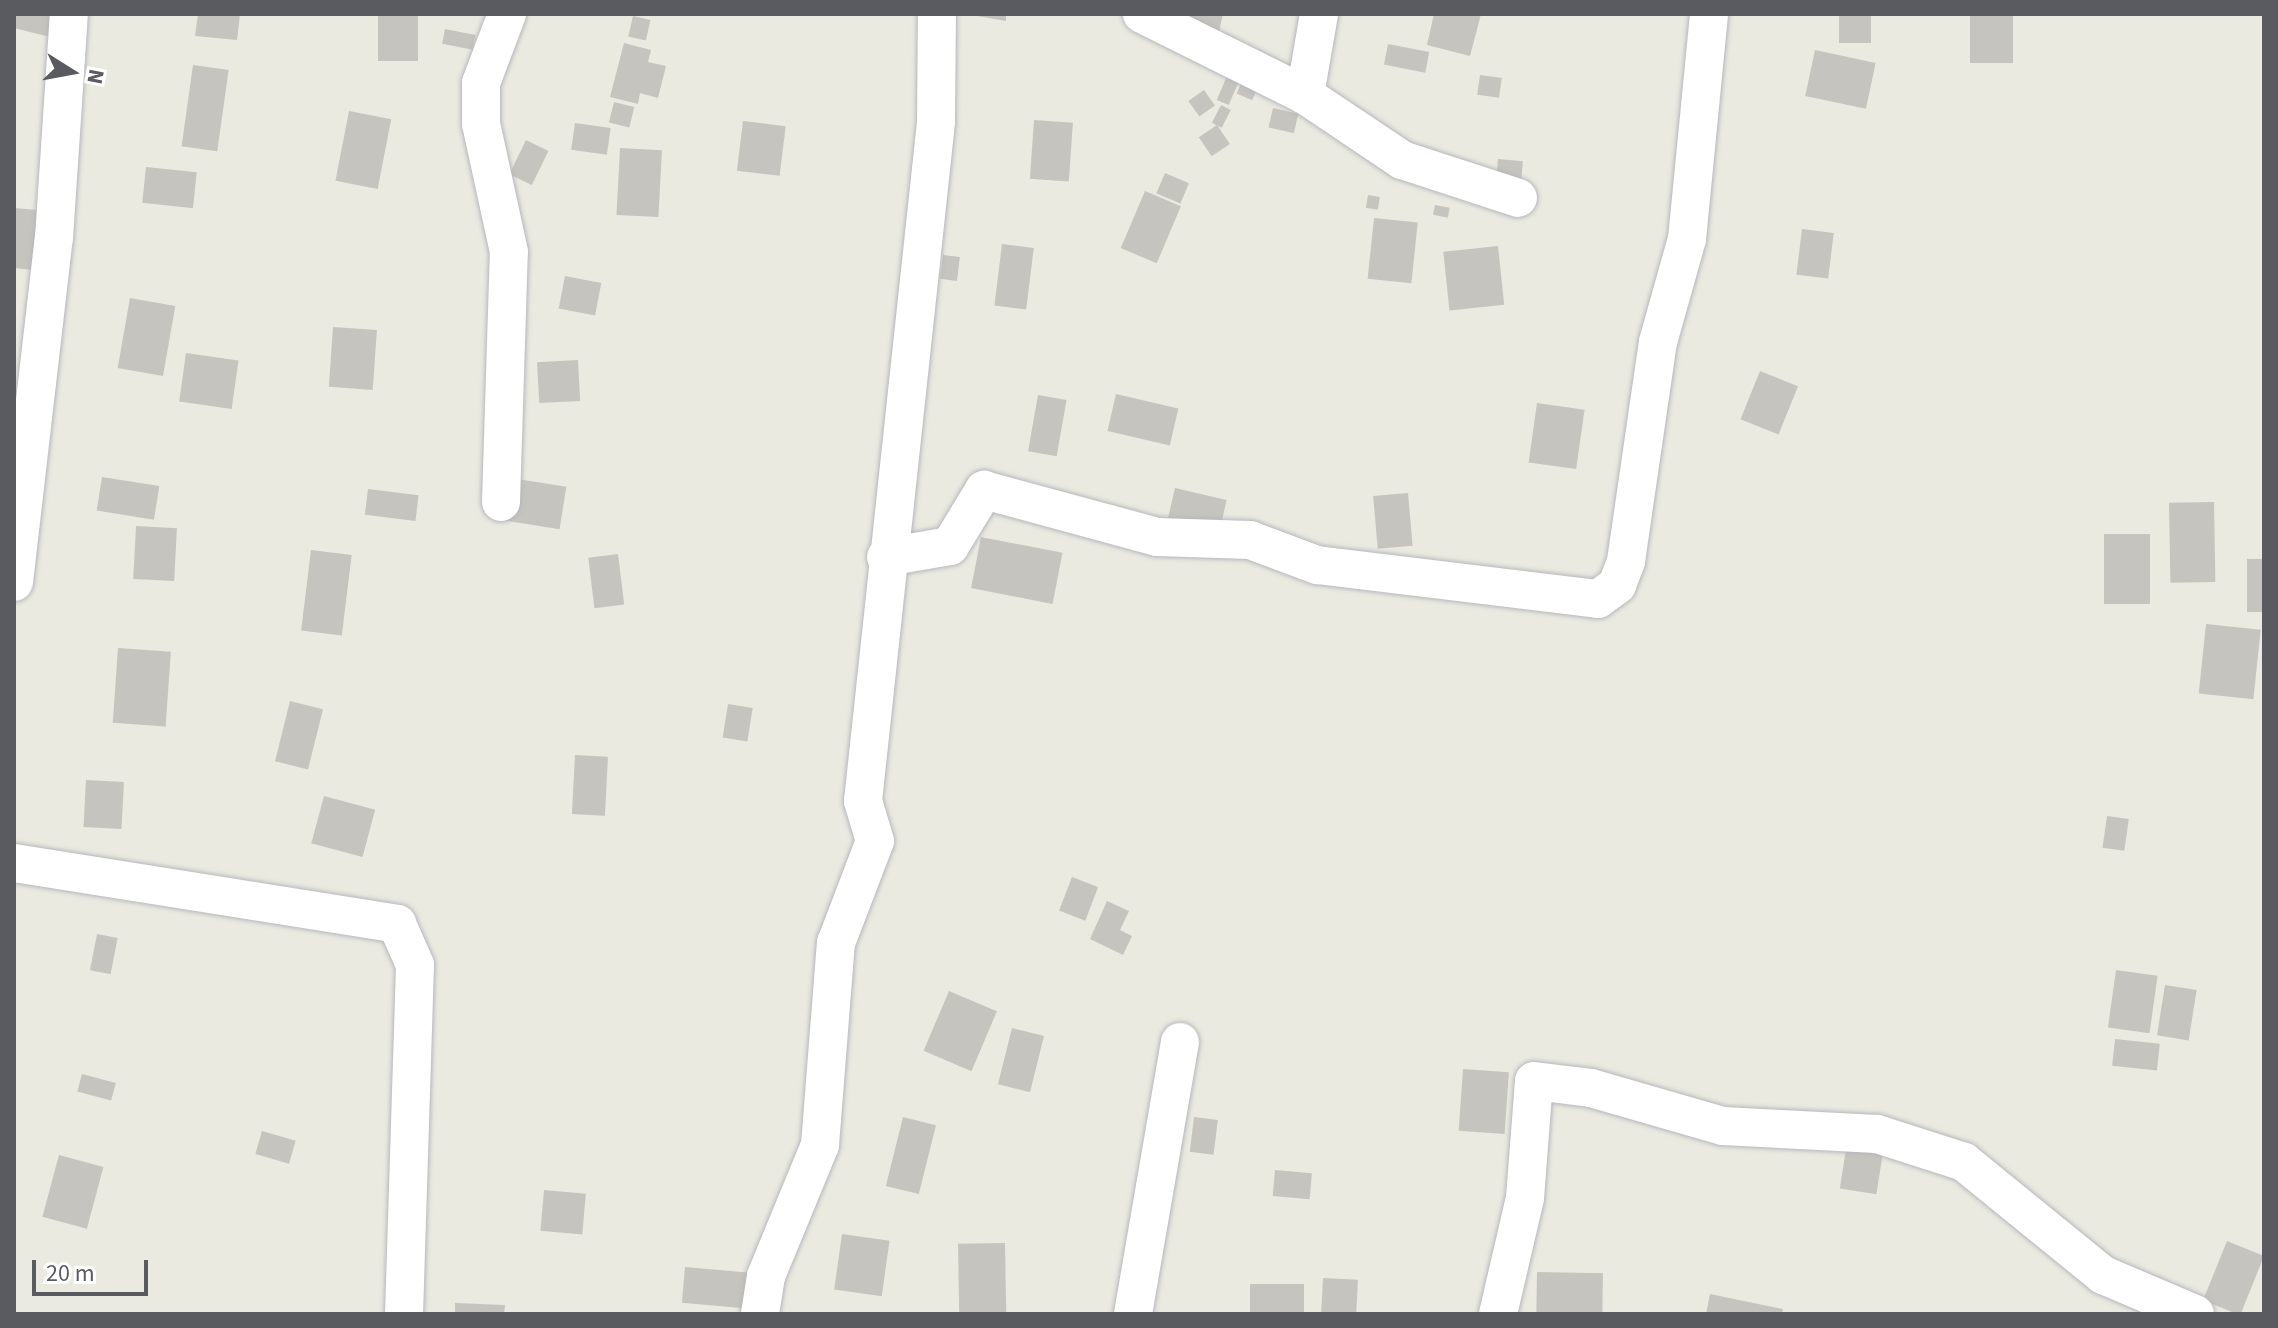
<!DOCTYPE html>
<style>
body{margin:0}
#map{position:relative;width:2278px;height:1328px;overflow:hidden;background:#eaeae1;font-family:"Source Sans 3",sans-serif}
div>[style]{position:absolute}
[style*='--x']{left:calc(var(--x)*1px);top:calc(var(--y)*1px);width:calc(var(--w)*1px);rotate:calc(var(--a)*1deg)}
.building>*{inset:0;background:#c6c4be;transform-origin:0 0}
.roads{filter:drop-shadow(0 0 2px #b6b7bc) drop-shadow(0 0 2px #b6b7bc)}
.street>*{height:38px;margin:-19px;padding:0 19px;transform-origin:19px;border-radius:19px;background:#fff}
span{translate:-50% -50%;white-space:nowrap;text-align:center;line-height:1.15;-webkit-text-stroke:8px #fff;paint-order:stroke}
.frame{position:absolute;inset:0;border:16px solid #595b60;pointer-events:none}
.north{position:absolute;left:32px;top:32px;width:80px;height:80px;-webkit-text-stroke:6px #fff;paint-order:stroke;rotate:101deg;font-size:22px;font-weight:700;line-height:32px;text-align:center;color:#595b60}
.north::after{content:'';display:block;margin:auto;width:28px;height:36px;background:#595b60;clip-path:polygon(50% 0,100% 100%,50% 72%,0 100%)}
.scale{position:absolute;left:32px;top:1260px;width:116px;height:36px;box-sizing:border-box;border:4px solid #595b60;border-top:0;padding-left:10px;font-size:24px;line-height:28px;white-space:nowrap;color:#595b60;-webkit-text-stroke:6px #fff;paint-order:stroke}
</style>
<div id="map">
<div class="building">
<div style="clip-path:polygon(14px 14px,56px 14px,50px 37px,14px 28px)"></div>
<div style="clip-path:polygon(198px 14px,240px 14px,237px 40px,195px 36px)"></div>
<div style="left:378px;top:14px;width:40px;height:47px"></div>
<div style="clip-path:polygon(966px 14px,1006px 14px,1006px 21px)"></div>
<div style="clip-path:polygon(1169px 14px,1223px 14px,1219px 31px)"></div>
<div style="clip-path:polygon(1434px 14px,1481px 14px,1470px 56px,1427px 45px)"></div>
<div style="left:1839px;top:14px;width:32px;height:29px"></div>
<div style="left:1970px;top:14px;width:43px;height:49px"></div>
<div style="left:633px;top:16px;width:18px;height:21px;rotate:13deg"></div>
<div style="left:445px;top:29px;width:31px;height:15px;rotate:11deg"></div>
<div style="clip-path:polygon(624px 43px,651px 50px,648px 62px,666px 66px,658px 98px,640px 93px,638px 104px,610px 97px)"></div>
<div style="left:1388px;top:44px;width:42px;height:21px;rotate:11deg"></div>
<div style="left:1815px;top:50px;width:62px;height:47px;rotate:12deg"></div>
<div style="left:1232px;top:64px;width:13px;height:39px;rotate:23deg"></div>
<div style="left:193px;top:65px;width:36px;height:82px;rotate:8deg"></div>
<div style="left:1480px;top:75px;width:22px;height:20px;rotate:8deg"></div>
<div style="left:1244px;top:77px;width:17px;height:18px;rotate:24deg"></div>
<div style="left:1204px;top:90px;width:19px;height:19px;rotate:55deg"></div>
<div style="left:614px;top:102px;width:21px;height:21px;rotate:14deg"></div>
<div style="left:1221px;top:105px;width:11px;height:20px;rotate:27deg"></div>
<div style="left:1273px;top:108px;width:26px;height:20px;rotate:13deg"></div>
<div style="left:349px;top:111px;width:43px;height:71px;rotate:11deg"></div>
<div style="left:1034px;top:120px;width:39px;height:59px;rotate:4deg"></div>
<div style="left:743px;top:121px;width:43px;height:50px;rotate:7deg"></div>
<div style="left:575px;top:123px;width:36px;height:27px;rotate:8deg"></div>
<div style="left:1217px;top:125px;width:23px;height:22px;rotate:56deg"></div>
<div style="left:526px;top:140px;width:25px;height:38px;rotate:26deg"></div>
<div style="left:620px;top:148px;width:42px;height:67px;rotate:3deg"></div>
<div style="left:1498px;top:159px;width:25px;height:24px;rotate:5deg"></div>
<div style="left:146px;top:167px;width:51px;height:36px;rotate:6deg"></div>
<div style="left:1165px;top:173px;width:26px;height:22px;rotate:23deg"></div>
<div style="left:1145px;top:191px;width:39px;height:62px;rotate:23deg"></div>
<div style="left:1368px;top:195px;width:12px;height:13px;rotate:9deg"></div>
<div style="left:1435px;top:205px;width:15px;height:10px;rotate:11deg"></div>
<div style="clip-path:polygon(14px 208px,49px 211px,42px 271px,14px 268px)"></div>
<div style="left:1374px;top:218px;width:44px;height:61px;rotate:6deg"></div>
<div style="left:1802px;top:229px;width:32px;height:46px;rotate:7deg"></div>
<div style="left:1002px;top:244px;width:32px;height:62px;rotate:7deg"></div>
<div style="left:1498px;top:246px;width:59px;height:55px;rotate:84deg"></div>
<div style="left:943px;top:255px;width:17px;height:24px;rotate:7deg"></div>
<div style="left:565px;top:276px;width:37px;height:33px;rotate:11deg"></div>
<div style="left:130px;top:298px;width:46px;height:71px;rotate:10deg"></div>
<div style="left:333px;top:327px;width:44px;height:60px;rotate:4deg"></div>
<div style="left:186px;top:353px;width:53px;height:49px;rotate:8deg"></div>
<div style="left:578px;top:360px;width:41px;height:41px;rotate:87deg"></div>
<div style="left:1760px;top:371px;width:41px;height:52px;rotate:22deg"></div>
<div style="left:1116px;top:394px;width:64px;height:38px;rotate:13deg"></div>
<div style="left:1038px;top:395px;width:29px;height:57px;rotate:10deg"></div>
<div style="left:1537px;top:403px;width:48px;height:60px;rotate:8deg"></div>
<div style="left:102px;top:477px;width:58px;height:34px;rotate:9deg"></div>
<div style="left:511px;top:478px;width:56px;height:43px;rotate:9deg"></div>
<div style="left:1175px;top:488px;width:53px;height:31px;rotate:13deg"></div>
<div style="left:368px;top:489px;width:51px;height:26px;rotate:7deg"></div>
<div style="left:1408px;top:493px;width:53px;height:35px;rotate:85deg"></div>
<div style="left:2214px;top:502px;width:80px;height:45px;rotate:89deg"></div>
<div style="left:136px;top:526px;width:41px;height:53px;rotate:3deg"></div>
<div style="left:2104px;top:534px;width:46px;height:70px"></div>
<div style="left:981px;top:537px;width:83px;height:52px;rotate:11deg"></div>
<div style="left:311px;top:550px;width:41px;height:81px;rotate:7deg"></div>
<div style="left:618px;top:554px;width:51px;height:30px;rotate:83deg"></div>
<div style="left:2247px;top:559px;width:17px;height:53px"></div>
<div style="left:2206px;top:624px;width:55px;height:70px;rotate:6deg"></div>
<div style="left:118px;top:648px;width:53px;height:75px;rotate:4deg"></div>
<div style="left:290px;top:701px;width:34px;height:62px;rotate:14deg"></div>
<div style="left:728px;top:704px;width:25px;height:34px;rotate:9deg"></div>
<div style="left:575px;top:755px;width:33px;height:59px;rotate:3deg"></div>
<div style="left:86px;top:780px;width:38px;height:47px;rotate:3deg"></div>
<div style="left:324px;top:796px;width:53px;height:49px;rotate:15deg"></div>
<div style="left:2107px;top:816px;width:22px;height:32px;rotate:8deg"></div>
<div style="left:1072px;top:877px;width:28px;height:36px;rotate:21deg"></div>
<div style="clip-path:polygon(1107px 901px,1129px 911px,1120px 930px,1132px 936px,1123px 955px,1090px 939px)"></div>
<div style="left:97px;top:934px;width:21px;height:37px;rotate:11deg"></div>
<div style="left:2116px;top:970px;width:42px;height:58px;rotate:8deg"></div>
<div style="left:2165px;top:985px;width:32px;height:51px;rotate:9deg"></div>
<div style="left:949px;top:991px;width:52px;height:65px;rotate:23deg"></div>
<div style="left:1012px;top:1028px;width:33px;height:58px;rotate:14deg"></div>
<div style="left:2115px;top:1039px;width:45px;height:27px;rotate:6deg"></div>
<div style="left:1463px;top:1069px;width:46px;height:62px;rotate:4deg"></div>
<div style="left:82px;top:1074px;width:35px;height:18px;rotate:15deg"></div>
<div style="left:903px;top:1117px;width:34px;height:71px;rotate:14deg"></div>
<div style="left:1194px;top:1117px;width:24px;height:35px;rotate:7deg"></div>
<div style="left:262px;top:1131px;width:35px;height:24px;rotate:16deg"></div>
<div style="left:1847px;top:1143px;width:37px;height:46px;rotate:9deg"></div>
<div style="left:59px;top:1155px;width:46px;height:64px;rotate:15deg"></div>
<div style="left:1275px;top:1170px;width:37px;height:26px;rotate:5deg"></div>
<div style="left:544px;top:1190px;width:42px;height:41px;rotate:5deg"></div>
<div style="left:842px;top:1234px;width:48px;height:56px;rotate:8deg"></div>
<div style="left:2227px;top:1241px;width:40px;height:64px;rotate:22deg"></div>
<div style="left:1005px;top:1243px;width:71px;height:47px;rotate:89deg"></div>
<div style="left:685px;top:1267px;width:68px;height:36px;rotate:5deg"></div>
<div style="left:1537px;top:1272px;width:66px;height:41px;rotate:1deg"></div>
<div style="left:1323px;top:1278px;width:35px;height:36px;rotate:3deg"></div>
<div style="left:1250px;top:1284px;width:54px;height:30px"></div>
<div style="clip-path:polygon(1710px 1294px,1783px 1309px,1782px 1314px,1706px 1314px)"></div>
<div style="clip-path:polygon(455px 1303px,505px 1305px,504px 1314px,455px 1314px)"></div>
</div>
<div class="roads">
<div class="street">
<div style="--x:1142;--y:14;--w:182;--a:26.4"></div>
<div style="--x:1305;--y:95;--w:117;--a:33.8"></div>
<div style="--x:1402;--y:160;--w:122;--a:18.1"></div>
<div style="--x:1305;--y:95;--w:82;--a:-80.2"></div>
<div style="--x:501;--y:502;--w:250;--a:-88.2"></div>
<div style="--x:509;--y:252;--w:131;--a:-102.3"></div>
<div style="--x:481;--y:124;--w:41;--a:-90"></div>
<div style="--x:481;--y:83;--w:74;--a:-69.4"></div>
<div style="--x:886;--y:557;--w:65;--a:-9.8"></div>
<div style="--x:950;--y:546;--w:66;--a:-58.7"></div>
<div style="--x:984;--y:490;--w:179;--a:15.2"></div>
<div style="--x:1157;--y:537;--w:93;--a:1.8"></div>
<div style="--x:1250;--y:540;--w:72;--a:20.5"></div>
<div style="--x:1317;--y:565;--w:283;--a:6.9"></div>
<div style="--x:1598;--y:599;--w:24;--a:-36"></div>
<div style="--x:1617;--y:585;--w:26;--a:-69"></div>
<div style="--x:1626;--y:561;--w:221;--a:-81.7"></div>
<div style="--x:1658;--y:342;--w:107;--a:-74.3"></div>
<div style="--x:1687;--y:239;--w:226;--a:-84.4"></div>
<div style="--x:14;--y:582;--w:346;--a:-83.4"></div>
<div style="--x:54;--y:238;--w:225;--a:-86.2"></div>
<div style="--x:14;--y:863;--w:388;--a:9"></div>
<div style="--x:397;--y:924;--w:45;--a:66.3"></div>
<div style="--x:415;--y:965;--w:349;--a:91.8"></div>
<div style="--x:760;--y:1314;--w:38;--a:-81"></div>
<div style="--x:766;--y:1276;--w:142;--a:-67.6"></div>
<div style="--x:820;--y:1145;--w:203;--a:-85.5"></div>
<div style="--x:836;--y:943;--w:109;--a:-69.1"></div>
<div style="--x:875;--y:841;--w:42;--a:-106.7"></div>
<div style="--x:863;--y:801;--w:683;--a:-83.86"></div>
<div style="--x:936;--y:122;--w:108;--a:-89.5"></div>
<div style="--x:1133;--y:1314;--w:276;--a:-80.2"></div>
<div style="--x:1498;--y:1314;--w:119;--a:-76.9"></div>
<div style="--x:1525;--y:1198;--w:117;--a:-85.6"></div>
<div style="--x:1534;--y:1081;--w:57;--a:7"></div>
<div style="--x:1591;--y:1088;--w:137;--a:16.1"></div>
<div style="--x:1723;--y:1126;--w:154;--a:3"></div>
<div style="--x:1877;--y:1134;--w:91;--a:17.8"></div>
<div style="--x:1964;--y:1162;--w:179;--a:39.1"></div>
<div style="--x:2103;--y:1275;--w:100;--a:23"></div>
</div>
</div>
<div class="frame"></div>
<div class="north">N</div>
<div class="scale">20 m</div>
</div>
